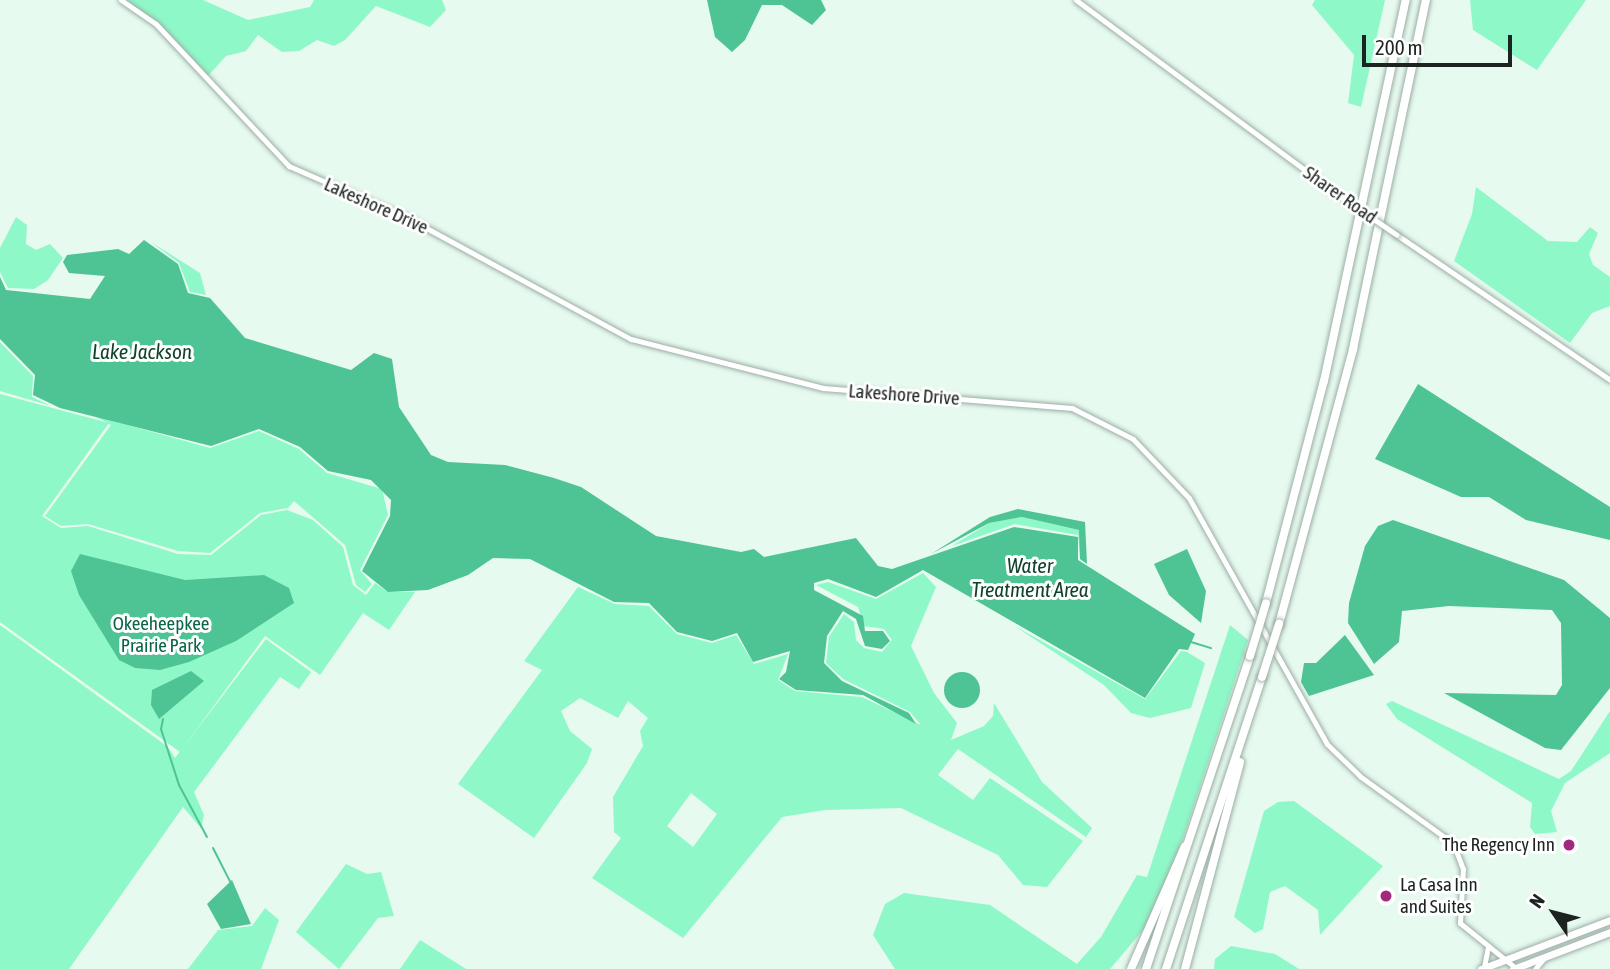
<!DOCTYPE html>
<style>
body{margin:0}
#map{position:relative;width:1610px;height:969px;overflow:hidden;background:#e6faef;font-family:"Asap Condensed",sans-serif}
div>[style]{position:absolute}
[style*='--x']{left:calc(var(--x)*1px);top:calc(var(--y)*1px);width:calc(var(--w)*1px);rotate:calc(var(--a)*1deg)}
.green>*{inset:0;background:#8ff8c8}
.water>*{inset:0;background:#4ec393}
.round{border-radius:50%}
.stream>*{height:2px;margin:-1px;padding:0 1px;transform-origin:1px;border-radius:1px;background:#4ec393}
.roads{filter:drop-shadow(0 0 2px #9caea5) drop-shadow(0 0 2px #9caea5)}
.tertiary>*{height:5px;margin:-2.5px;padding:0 2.5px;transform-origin:2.5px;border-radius:2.5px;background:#fff}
.primary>*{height:7px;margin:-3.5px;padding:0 3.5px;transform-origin:3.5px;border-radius:3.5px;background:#fff}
.motorway>*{height:8px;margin:-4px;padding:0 4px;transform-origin:4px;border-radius:4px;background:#fff}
.bridges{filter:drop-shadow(0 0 2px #9caea5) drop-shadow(0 0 2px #9caea5)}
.tertiary-bridge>*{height:5px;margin:-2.5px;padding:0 2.5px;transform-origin:2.5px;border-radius:2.5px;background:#fff}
.motorway-bridge>*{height:8px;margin:-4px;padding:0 4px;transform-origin:4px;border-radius:4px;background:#fff}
.dots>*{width:19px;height:19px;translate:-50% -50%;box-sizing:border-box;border:4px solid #fff;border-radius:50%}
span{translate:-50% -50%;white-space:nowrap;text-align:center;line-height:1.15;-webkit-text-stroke:6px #fff;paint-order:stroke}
.street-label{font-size:19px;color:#1c2320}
.park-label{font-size:19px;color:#096646}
.poi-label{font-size:19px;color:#1c2320}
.right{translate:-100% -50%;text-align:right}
.left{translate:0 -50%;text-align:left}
.water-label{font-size:21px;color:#10422e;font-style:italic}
.north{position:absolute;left:1519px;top:878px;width:70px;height:70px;-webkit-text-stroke:5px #fff;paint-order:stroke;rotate:305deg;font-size:19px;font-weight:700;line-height:28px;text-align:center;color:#1c2320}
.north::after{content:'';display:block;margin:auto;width:24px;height:32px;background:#1c2320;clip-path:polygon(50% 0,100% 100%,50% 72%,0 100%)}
.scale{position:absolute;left:1362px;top:35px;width:150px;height:32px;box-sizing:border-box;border:4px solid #1c2320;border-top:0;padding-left:9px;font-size:21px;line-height:24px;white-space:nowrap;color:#1c2320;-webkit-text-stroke:5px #fff;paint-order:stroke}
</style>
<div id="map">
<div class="green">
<div style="clip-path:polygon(126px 0,203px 0,248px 20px,310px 7px,314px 0,442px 0,446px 10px,430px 27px,376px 6px,345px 40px,334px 46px,317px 40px,299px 51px,282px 52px,258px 35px,246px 51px,226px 56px,207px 77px,158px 23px)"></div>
<div style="clip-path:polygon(1315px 0,1385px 0,1361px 107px,1348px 103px,1354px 55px,1312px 5px)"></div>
<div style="clip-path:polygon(1470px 0,1586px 0,1537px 70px,1473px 30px)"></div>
<div style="clip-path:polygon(1476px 187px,1548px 241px,1577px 242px,1590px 227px,1598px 233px,1589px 254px,1593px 265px,1610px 277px,1610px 306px,1592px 313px,1570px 343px,1454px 261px,1472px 214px)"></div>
<div style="clip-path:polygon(16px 217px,27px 225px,26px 244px,36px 250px,50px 244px,63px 258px,48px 280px,34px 289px,8px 288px,0 272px,0 248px)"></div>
<div style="clip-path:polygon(151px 242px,200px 273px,206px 295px,190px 292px,179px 263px)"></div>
<div style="clip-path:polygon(0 342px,33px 376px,32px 397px,51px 406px,0 391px)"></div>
<div style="clip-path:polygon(0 394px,109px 423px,42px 516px,61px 528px,88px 526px,178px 554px,211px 555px,261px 515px,287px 510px,313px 520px,343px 547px,353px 585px,366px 595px,375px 583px,388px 592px,415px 592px,389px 630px,363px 613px,320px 675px,265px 636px,180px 752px,0 622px)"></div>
<div style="clip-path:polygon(95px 416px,210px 448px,259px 431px,299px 449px,327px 473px,382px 489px,388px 515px,360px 570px,372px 584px,365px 592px,356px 585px,345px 545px,294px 501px,288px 508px,260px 513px,210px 553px,178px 551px,88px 524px,61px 526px,45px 516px,111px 425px)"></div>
<div style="clip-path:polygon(1022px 517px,1079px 530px,1082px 535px,1080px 555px,1078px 535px,1015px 524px,952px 546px,989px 523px)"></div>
<div style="clip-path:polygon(evenodd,923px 573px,936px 587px,911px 646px,934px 693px,957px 723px,951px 740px,984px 726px,993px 716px,994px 703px,1042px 782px,1092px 828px,1086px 837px,958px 749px,938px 775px,973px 800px,990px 778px,1083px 841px,1047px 887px,1023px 885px,998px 855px,901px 808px,825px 810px,782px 817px,683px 938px,592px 878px,621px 838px,614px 832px,613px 797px,643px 746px,640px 731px,648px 718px,628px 701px,618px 718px,580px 698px,561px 711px,570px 731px,592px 749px,587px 763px,534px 838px,458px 784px,542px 670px,524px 661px,578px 587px,615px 604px,649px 606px,677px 634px,712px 643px,736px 635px,754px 664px,788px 654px,778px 680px,795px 691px,862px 697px,921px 725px,910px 712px,843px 679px,826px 663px,829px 637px,844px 614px,854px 622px,856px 640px,864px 648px,882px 652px,892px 640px,884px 629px,864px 626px,858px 607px,816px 585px,828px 582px,876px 599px,923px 573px,691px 793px,717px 814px,693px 847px,667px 826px,691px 793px)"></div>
<div style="clip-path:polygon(0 625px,168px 747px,175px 758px,266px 639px,311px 672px,299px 689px,280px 677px,194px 792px,204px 815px,201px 828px,183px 807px,69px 969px,0 969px)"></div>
<div style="clip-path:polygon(1013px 625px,1145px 699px,1181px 651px,1187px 652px,1205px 663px,1191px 708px,1150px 718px,1131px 713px,1104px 685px)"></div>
<div style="clip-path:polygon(1230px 625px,1248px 640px,1185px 833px,1150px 922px,1110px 969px,895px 969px,873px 935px,885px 904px,904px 893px,990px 905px,1077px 964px,1101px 937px,1137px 875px,1147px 877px)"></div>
<div style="clip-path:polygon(1392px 701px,1559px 779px,1571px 771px,1610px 711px,1610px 753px,1565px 783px,1551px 811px,1557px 832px,1535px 834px,1530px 827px,1532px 803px,1397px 719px,1386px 704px)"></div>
<div style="clip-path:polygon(1294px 801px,1383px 866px,1320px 935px,1318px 910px,1285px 886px,1270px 892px,1263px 929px,1255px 933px,1234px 917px,1264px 811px,1278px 802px)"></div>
<div style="clip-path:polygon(346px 864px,367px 874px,381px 872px,394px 916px,378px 918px,339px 969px,296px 932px)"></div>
<div style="clip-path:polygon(265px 908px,279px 920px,261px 969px,188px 969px,218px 930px,252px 926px)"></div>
<div style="clip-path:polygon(420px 940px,466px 969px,400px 969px)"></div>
<div style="clip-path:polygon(1231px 946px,1275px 954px,1299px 969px,1214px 969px,1215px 959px)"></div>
</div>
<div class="water">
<div style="clip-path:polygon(707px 0,821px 0,826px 10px,812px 25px,782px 5px,762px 5px,745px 40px,732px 52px,715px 37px)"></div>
<div style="clip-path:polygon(144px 240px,178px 264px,188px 293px,210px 298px,245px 338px,351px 370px,374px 353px,392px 359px,399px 407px,431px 455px,448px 462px,505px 465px,554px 478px,581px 487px,656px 536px,741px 552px,754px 549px,764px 557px,856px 538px,878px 566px,892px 569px,1014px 527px,1078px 537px,1078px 560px,1195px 634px,1188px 650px,1179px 649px,1145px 698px,923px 570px,876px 597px,828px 579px,814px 583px,814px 590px,863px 616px,865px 631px,883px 631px,890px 641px,882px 649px,865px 646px,856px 619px,843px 611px,827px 636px,824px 663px,842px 681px,909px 713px,916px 724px,863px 695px,796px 690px,779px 679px,786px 672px,790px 651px,753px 662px,737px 633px,712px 641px,677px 632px,649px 603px,614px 602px,530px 559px,493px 558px,468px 575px,428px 590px,388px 592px,362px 571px,390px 516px,391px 500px,371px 480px,328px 471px,300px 447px,259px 429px,211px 446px,60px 408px,33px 395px,35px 375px,0 339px,0 277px,6px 290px,90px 299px,105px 276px,69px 273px,63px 262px,67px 255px,118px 249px,129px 254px)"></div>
<div style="clip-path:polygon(1418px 384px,1610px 507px,1610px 540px,1526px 520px,1489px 497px,1461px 497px,1375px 459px)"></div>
<div style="clip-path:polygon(1018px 509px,1085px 522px,1087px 564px,1080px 559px,1079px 530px,1022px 517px,989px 523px,931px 554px,990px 517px)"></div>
<div style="clip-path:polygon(1393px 520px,1564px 580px,1610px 618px,1610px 688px,1561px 750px,1545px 748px,1444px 693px,1556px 695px,1562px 685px,1561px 623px,1552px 610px,1449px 606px,1402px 611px,1399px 642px,1374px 664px,1348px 623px,1349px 603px,1365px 546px,1378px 526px)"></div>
<div style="clip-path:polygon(1187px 549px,1206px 591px,1201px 623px,1169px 595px,1154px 564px)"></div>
<div style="clip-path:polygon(80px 554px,185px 580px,264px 575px,289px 588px,294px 603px,236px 641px,189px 662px,160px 670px,135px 668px,119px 660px,79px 595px,71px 571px)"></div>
<div style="clip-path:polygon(1345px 635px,1374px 675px,1309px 696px,1301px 682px,1304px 663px,1316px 663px)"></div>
<div style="clip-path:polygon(191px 671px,204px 681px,159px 719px,151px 705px,152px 690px)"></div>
<div class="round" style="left:944px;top:672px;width:36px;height:36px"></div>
<div style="clip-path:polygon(232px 880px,251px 924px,221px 929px,207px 904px)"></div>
</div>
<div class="stream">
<div style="--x:1191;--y:642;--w:21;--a:17"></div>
<div style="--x:163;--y:719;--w:10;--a:101"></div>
<div style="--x:161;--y:729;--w:59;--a:72.2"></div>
<div style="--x:179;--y:785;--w:59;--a:61.7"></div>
<div style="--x:213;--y:848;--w:38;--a:63"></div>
</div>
<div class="roads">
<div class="tertiary">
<div style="--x:121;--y:0;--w:42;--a:34.4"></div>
<div style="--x:156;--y:24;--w:195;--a:46.9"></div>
<div style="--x:289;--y:166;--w:128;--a:23.6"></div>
<div style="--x:406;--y:217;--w:256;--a:28.5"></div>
<div style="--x:631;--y:339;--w:198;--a:14.3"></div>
<div style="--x:823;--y:388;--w:250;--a:4.6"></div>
<div style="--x:1072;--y:408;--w:68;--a:26.9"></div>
<div style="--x:1133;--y:439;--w:81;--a:46.5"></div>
<div style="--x:1189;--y:498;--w:282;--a:60.7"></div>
<div style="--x:1327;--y:744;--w:47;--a:44.1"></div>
<div style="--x:1361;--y:777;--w:113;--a:35.7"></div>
<div style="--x:1453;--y:843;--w:28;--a:69"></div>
<div style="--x:1463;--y:869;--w:54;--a:93.2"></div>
<div style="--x:1460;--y:923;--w:73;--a:38.9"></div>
<div style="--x:1076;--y:0;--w:337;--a:36.6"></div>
<div style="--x:1397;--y:235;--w:258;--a:34.2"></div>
<div style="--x:1484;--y:967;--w:20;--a:-79"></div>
<div style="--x:1535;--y:969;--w:14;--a:-51"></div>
</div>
<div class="primary">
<div style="--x:1481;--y:969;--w:138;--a:-20.8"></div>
<div style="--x:1513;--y:969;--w:104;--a:-20.9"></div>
</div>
<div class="motorway">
<div style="--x:1266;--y:603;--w:229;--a:-75.4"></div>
<div style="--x:1324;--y:381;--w:390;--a:-77.9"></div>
<div style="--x:1279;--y:624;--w:285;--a:-74.9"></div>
<div style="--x:1353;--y:349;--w:357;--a:-78.2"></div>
<div style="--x:1131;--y:969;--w:134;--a:-66.3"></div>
<div style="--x:1146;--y:969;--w:330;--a:-71.6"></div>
<div style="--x:1166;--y:969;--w:307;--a:-71.8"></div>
<div style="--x:1185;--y:969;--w:214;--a:-75.1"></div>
</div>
</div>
<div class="bridges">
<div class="tertiary-bridge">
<div style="--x:1347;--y:201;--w:60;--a:34.2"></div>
</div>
<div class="motorway-bridge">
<div style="--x:1250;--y:656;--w:55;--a:-73.2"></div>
<div style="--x:1262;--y:677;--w:56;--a:-72.2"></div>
</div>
</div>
<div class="dots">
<div style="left:1569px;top:845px;background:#a2287d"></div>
<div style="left:1386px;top:896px;background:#a2287d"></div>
</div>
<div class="street-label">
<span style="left:1340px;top:195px;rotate:35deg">Sharer Road</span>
<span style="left:376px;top:206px;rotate:24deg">Lakeshore Drive</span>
<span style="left:904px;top:395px;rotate:4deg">Lakeshore Drive</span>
</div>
<div class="park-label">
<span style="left:161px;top:635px">Okeeheepkee<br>Prairie Park</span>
</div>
<div class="poi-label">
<span class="right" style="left:1555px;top:845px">The Regency Inn</span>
<span class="left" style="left:1400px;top:896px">La Casa Inn<br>and Suites</span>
</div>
<div class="water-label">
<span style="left:142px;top:351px">Lake Jackson</span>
<span style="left:1030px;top:577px">Water<br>Treatment Area</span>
</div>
<div class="north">N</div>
<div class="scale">200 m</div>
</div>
